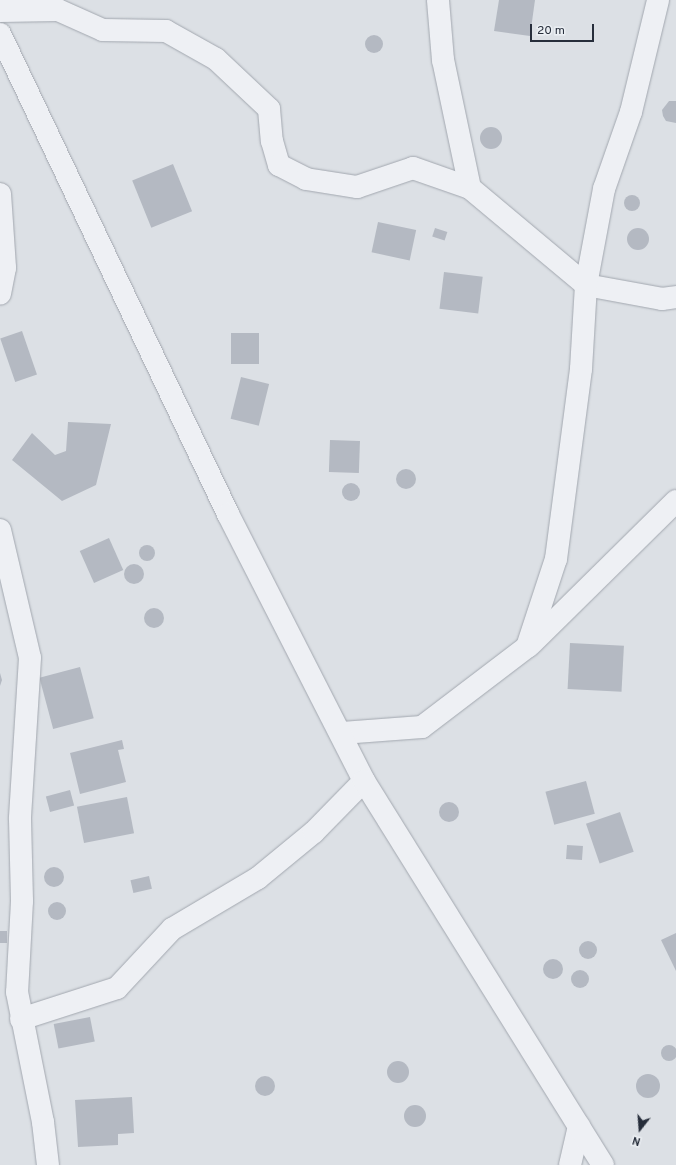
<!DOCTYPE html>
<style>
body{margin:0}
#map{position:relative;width:676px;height:1165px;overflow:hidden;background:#dce0e5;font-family:Overpass,sans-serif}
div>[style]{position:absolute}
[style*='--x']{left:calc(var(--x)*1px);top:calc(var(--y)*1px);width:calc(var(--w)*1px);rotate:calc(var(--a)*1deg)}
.building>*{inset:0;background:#b4b9c2;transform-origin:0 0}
.round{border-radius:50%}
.roads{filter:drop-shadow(0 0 1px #a2a7af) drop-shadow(0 0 1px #a2a7af)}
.minor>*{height:22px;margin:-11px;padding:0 11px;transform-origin:11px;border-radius:11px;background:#eef0f4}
.tertiary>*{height:22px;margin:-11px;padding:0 11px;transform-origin:11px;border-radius:11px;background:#eef0f4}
span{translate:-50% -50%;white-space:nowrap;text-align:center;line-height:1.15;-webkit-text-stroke:3px #ebeff3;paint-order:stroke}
.north{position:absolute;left:620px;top:1109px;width:40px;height:40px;-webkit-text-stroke:3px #ebeff3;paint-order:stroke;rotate:197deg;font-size:11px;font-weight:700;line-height:16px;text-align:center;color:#272e3b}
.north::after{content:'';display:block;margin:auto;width:14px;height:18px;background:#272e3b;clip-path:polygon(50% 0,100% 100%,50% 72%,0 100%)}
.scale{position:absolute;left:530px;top:24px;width:64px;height:18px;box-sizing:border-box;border:2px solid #272e3b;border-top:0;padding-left:5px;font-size:12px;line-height:14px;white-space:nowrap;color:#272e3b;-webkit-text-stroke:3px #ebeff3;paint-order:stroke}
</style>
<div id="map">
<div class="building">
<div style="clip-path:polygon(499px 0,535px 0,530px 36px,494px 31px)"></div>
<div class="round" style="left:365px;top:35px;width:18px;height:18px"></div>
<div style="clip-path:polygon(669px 101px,676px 101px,676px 123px,666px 121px,663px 116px,662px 110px)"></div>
<div class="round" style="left:480px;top:127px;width:22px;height:22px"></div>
<div style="left:173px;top:164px;width:51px;height:44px;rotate:68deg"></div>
<div class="round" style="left:624px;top:195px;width:16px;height:16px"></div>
<div style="left:378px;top:222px;width:39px;height:31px;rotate:12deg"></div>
<div class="round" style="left:627px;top:228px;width:22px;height:22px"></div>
<div style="left:435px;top:228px;width:13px;height:9px;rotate:18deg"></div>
<div style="left:444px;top:272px;width:39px;height:37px;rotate:7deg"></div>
<div style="left:22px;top:331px;width:46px;height:23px;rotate:71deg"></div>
<div style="left:231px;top:333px;width:28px;height:31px"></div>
<div style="left:241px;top:377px;width:29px;height:43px;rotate:14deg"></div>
<div style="clip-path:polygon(68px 422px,111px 424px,96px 485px,62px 501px,12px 460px,32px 433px,55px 455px,66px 451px)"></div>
<div style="left:330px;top:440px;width:30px;height:32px;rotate:2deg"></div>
<div class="round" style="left:396px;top:469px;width:20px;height:20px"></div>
<div class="round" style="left:342px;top:483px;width:18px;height:18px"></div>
<div style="left:109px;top:538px;width:35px;height:32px;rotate:66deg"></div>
<div class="round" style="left:139px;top:545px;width:16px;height:16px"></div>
<div class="round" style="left:124px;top:564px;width:20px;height:20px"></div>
<div class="round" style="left:144px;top:608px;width:20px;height:20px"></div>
<div style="left:570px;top:643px;width:54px;height:46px;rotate:3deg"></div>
<div style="left:80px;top:667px;width:53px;height:42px;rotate:75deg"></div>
<div style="clip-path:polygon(0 673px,2px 680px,0 686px)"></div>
<div style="clip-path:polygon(122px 740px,124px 749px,118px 750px,126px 782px,80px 794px,70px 753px)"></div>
<div style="left:586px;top:781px;width:34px;height:42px;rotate:75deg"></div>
<div style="left:70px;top:790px;width:16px;height:25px;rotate:75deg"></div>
<div style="left:127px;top:797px;width:37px;height:51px;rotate:79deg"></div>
<div class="round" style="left:439px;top:802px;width:20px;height:20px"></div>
<div style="left:620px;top:812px;width:42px;height:36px;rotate:71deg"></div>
<div style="left:567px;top:845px;width:16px;height:14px;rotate:4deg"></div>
<div class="round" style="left:44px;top:867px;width:20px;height:20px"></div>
<div style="left:149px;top:876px;width:13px;height:19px;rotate:77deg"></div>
<div class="round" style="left:48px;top:902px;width:18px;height:18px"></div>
<div style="left:0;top:931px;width:7px;height:12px"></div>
<div style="clip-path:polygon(676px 933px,676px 971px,661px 940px)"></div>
<div class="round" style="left:579px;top:941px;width:18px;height:18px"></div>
<div class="round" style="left:543px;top:959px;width:20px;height:20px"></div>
<div class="round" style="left:571px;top:970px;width:18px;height:18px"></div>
<div style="left:90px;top:1017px;width:25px;height:37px;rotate:79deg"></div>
<div class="round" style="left:661px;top:1045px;width:16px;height:16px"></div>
<div class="round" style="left:387px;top:1061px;width:22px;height:22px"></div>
<div class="round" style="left:636px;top:1074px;width:24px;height:24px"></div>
<div class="round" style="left:255px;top:1076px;width:20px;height:20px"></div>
<div style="clip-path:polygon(132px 1097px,134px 1133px,118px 1134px,118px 1145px,78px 1147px,75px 1100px)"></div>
<div class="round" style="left:404px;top:1105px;width:22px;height:22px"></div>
</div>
<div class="roads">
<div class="minor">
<div style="--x:0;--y:11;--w:58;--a:-1"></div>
<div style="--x:58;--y:10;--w:49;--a:24"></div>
<div style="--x:103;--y:30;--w:63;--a:0.9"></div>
<div style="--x:166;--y:31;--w:57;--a:29.2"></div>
<div style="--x:216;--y:59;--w:73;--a:43.3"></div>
<div style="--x:269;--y:109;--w:32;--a:85"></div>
<div style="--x:272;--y:141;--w:25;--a:74"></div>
<div style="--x:279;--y:165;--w:30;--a:27"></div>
<div style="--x:306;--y:179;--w:52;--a:8.9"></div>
<div style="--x:357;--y:187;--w:59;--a:-18.7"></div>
<div style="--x:413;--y:168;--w:60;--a:19.3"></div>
<div style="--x:470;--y:188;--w:131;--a:-101.9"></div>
<div style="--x:443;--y:60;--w:60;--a:-94.8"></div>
<div style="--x:470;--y:188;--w:151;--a:39.9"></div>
<div style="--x:586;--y:285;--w:77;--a:10.4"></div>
<div style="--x:662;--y:299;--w:14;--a:-8"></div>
<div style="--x:0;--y:194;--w:74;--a:86.1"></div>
<div style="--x:5;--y:268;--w:26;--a:101"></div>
<div style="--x:0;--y:530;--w:131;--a:76.8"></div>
<div style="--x:30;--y:658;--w:161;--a:93.6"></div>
<div style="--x:20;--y:819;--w:82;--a:88.6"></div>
<div style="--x:22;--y:901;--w:91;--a:93.1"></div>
<div style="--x:17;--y:992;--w:133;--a:78.7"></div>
<div style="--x:43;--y:1122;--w:43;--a:83.4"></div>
<div style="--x:530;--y:645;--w:205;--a:-44.6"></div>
<div style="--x:342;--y:733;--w:80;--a:-4.3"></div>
<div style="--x:422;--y:727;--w:132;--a:-37.3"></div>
<div style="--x:527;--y:647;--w:93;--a:-71.8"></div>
<div style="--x:556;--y:559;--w:192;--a:-82.5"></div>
<div style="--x:581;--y:369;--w:84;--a:-86.6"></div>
<div style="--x:586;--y:285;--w:98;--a:-79.4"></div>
<div style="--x:604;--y:189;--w:82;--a:-70.7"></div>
<div style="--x:631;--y:112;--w:115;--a:-76.4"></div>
<div style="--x:21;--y:1019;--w:101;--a:-17.9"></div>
<div style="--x:117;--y:988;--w:81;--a:-47"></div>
<div style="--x:172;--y:929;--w:100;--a:-30.7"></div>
<div style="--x:258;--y:878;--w:72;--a:-39.4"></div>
<div style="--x:314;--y:832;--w:71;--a:-45.6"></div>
<div style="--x:570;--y:1165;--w:40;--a:-77"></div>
</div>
<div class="tertiary">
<div style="--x:0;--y:34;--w:531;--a:64.59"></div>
<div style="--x:228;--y:514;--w:300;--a:63"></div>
<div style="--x:364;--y:781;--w:452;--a:58.1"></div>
</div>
</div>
<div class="north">N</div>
<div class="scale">20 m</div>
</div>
